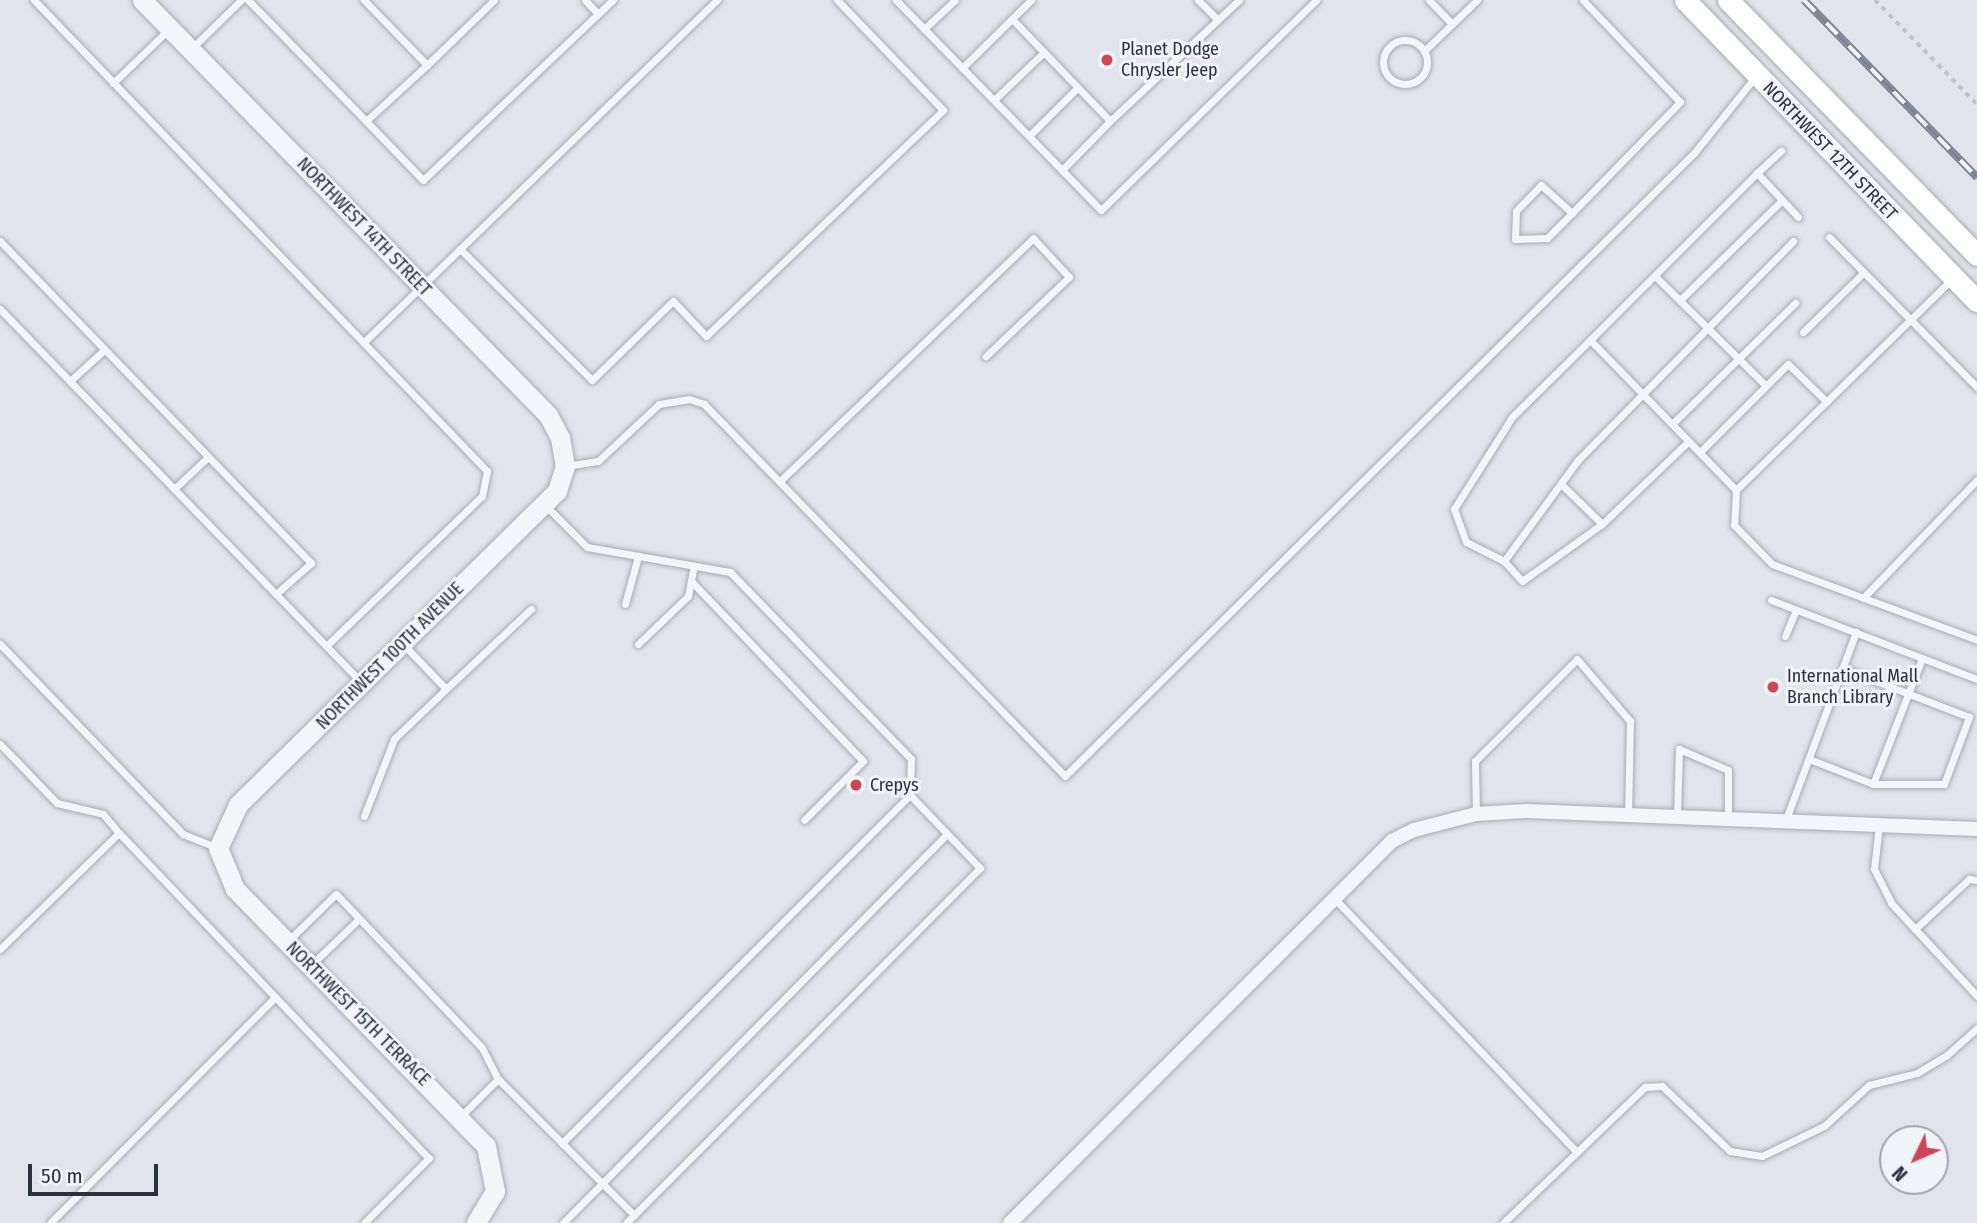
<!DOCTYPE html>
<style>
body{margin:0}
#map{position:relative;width:1977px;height:1223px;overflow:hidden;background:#e1e4ea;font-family:"Fira Sans Condensed",sans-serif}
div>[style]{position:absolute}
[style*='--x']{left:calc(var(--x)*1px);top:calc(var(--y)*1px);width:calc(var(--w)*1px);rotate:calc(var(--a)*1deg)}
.path>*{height:3.5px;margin-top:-1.75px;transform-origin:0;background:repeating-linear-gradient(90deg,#bfc2c8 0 5px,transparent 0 10px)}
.roads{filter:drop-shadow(0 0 2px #a6abb4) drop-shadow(0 0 2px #a6abb4)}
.service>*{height:7px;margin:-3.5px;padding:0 3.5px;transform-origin:3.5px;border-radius:3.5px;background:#f4f5f8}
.service>.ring{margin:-3.5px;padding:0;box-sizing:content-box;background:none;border:7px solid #f4f5f8;border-radius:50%}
.minor>*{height:14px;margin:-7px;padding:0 7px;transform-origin:7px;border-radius:7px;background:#f4f5f8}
.tertiary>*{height:19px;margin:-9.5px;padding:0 9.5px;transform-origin:9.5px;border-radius:9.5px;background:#f4f5f8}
.secondary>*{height:21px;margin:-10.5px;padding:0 10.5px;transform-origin:10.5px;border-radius:10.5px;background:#fff}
.rail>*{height:8px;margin-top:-4px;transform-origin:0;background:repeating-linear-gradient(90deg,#f0f3f7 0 16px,#7a8393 0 32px);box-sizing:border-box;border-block:2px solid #7a8393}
.dots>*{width:19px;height:19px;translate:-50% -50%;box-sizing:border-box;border:4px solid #f0f3f7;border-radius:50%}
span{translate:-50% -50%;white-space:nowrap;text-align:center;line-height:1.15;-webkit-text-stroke:6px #f0f3f7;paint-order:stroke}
.poi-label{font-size:18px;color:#293141}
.left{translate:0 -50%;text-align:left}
.street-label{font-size:18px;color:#293141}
.north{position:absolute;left:1879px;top:1125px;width:70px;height:70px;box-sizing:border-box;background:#f0f3f7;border:2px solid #a0a5ae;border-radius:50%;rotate:226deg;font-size:19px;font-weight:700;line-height:28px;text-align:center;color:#293141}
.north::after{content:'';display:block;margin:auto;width:24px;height:32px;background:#cf4555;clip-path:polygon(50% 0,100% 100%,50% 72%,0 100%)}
.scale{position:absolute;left:28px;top:1164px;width:130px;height:32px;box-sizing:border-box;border:4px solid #293141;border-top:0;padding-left:9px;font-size:21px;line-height:24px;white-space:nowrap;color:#293141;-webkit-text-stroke:5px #f0f3f7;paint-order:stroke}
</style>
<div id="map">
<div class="path">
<div style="--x:1875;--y:0;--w:146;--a:45.6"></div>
</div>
<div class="roads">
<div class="service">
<div style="--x:34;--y:0;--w:653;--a:46.12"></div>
<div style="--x:487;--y:471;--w:25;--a:101"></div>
<div style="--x:482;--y:496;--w:216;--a:136.1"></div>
<div style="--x:248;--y:0;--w:169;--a:45.7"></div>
<div style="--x:366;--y:121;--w:83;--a:-42.6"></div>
<div style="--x:427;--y:65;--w:91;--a:-134.1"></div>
<div style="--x:585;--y:0;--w:19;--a:47"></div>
<div style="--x:896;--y:0;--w:293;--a:45.7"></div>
<div style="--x:1101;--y:210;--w:301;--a:-44.3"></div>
<div style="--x:1198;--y:0;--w:28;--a:45"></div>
<div style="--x:1429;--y:0;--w:33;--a:46"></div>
<div style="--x:1012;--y:19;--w:141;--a:46.1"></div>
<div style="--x:1110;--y:121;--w:69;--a:134.4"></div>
<div style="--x:924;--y:29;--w:42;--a:-43.1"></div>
<div class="ring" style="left:1383px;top:40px;width:37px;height:37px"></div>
<div style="--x:191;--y:49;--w:70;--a:-44.4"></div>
<div style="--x:1424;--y:51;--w:74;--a:-43.9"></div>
<div style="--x:427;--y:65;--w:93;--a:-44.1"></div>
<div style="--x:962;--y:68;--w:97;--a:-44.6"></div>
<div style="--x:113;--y:83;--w:76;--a:-43.9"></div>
<div style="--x:994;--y:100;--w:69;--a:-43.8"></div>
<div style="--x:366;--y:121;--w:82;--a:46"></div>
<div style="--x:423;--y:180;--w:262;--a:-43.5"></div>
<div style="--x:1110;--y:121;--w:177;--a:-43.2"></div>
<div style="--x:1029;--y:136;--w:69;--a:-45"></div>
<div style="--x:1757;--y:173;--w:33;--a:-43"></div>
<div style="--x:1572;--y:213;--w:42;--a:-137.9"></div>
<div style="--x:1541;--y:185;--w:36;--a:134"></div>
<div style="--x:1516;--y:211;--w:28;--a:92"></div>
<div style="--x:1515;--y:239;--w:32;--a:-2"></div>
<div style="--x:1547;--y:238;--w:35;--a:-45"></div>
<div style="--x:1572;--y:213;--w:155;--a:-45.8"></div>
<div style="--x:1680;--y:102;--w:141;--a:-133.6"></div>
<div style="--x:1829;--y:237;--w:211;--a:45.4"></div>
<div style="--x:0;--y:241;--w:448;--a:46"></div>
<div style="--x:311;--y:563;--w:47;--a:138.5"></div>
<div style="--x:460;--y:249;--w:186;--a:44.8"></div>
<div style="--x:592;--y:380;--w:113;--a:-44.3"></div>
<div style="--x:673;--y:301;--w:48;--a:46.7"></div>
<div style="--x:706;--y:336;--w:327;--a:-43.6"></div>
<div style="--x:943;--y:110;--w:153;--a:-133.9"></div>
<div style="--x:1655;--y:276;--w:156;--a:44.7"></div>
<div style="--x:1951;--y:280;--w:301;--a:135.7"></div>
<div style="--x:1736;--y:490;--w:35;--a:93"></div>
<div style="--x:1734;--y:525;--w:54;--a:45.7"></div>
<div style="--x:1772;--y:564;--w:219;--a:20.3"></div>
<div style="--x:1680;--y:300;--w:143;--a:-44.4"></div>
<div style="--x:0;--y:309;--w:520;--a:45.93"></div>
<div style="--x:1803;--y:332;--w:84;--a:-44.5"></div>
<div style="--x:364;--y:342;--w:492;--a:-44.1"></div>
<div style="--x:70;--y:381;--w:47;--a:-42.4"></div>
<div style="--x:1672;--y:424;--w:173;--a:-44.5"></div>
<div style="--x:1700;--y:452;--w:124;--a:-45"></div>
<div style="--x:1788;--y:364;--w:54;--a:44.3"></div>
<div style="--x:566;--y:466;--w:32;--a:-9"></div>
<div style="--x:598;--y:461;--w:83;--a:-43.1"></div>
<div style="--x:659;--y:404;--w:30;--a:-9"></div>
<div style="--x:689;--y:399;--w:16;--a:18"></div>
<div style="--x:704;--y:404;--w:518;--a:45.86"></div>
<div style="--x:1065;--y:776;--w:885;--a:-44.73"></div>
<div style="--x:1694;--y:153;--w:99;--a:-51.2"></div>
<div style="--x:780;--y:481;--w:351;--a:-43.8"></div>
<div style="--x:1033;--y:238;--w:53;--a:47.3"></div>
<div style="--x:1069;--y:277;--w:115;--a:136.4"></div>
<div style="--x:1561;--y:484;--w:57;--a:44.3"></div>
<div style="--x:1602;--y:524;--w:98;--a:144.5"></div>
<div style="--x:1522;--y:581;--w:27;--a:-132"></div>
<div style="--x:1504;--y:561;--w:125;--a:-53.8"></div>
<div style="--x:1578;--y:460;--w:307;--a:-45.5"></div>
<div style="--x:174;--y:489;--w:47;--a:-43.3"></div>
<div style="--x:1736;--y:490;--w:209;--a:-134.2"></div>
<div style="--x:1590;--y:340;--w:236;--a:-45"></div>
<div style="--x:1757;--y:173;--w:60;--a:47"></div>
<div style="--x:544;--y:504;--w:61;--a:45"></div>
<div style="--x:587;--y:547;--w:145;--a:9.9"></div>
<div style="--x:730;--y:572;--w:260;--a:45.9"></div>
<div style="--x:911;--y:759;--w:36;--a:92"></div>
<div style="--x:910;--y:795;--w:101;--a:46.2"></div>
<div style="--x:980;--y:868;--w:501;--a:134.92"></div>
<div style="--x:1602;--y:524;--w:120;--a:-43.7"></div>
<div style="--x:1504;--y:561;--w:42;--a:-153.4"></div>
<div style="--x:1466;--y:542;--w:35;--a:-110"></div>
<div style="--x:1454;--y:509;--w:109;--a:-57.8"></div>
<div style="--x:1512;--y:417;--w:110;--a:-44.6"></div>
<div style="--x:691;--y:581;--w:249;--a:46.3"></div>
<div style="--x:863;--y:761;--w:83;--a:135"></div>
<div style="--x:1863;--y:598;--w:164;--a:-46"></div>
<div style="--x:1771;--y:600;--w:221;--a:21"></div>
<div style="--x:625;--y:604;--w:50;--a:-74.8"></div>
<div style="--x:1785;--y:636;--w:28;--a:-67"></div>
<div style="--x:0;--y:644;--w:264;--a:46.1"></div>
<div style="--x:183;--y:834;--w:37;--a:22"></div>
<div style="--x:638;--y:644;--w:69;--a:-43.8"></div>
<div style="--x:688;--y:596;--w:31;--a:-79"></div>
<div style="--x:446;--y:689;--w:117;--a:-43.3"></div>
<div style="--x:0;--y:744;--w:82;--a:46"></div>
<div style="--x:57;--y:803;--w:47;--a:13.4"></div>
<div style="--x:103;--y:814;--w:25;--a:50"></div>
<div style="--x:1809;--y:759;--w:69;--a:21.3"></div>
<div style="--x:1873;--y:784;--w:71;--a:0"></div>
<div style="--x:1944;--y:784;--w:72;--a:-69.5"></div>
<div style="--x:1969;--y:717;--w:136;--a:-158.9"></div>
<div style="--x:1873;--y:784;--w:135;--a:-68.7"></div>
<div style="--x:1476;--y:814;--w:53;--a:-91.1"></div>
<div style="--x:1475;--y:761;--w:144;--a:-45"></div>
<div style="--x:1577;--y:659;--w:82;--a:49.5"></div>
<div style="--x:1630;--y:721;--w:93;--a:91.2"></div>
<div style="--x:364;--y:816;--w:83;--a:-68.7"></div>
<div style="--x:394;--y:739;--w:72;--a:-43.9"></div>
<div style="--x:446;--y:689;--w:62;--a:-133.7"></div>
<div style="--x:1677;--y:816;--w:67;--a:-88.3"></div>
<div style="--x:1679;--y:749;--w:53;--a:23.2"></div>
<div style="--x:1728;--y:770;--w:47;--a:90"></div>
<div style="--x:1786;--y:819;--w:200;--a:-69.5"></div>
<div style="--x:1879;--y:825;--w:44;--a:96.5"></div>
<div style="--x:1874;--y:869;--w:38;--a:63"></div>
<div style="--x:1891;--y:903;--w:127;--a:47.2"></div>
<div style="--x:1335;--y:899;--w:350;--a:46.3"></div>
<div style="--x:1915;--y:929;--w:74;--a:-42.8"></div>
<div style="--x:1969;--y:879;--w:8;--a:7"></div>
<div style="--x:288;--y:941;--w:67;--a:-44.4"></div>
<div style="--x:336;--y:894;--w:212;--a:46.5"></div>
<div style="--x:482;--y:1048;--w:35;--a:63"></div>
<div style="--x:0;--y:949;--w:166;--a:-44.3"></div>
<div style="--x:119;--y:833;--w:449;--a:46.4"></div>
<div style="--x:429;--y:1158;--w:92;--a:135"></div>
<div style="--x:312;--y:964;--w:65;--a:-43.8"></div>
<div style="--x:460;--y:1117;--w:54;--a:-45"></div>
<div style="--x:498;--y:1079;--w:91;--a:45"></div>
<div style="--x:562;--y:1143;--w:492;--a:-45"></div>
<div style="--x:562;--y:1143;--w:102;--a:45"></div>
<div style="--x:50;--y:1223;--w:319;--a:-45.1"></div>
<div style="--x:563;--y:1223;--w:547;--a:-45.37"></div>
<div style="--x:1503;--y:1223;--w:197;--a:-43.8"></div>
<div style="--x:1645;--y:1087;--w:17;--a:-3"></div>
<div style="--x:1662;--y:1086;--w:94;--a:43.7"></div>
<div style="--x:1730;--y:1151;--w:32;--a:9"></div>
<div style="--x:1762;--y:1156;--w:69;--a:-25.8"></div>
<div style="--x:1824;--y:1126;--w:61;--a:-42.3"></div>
<div style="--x:1869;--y:1085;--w:49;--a:-14"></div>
<div style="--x:1917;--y:1073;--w:35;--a:-31"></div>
<div style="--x:1947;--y:1055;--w:40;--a:-42"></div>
</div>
<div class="minor">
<div style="--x:1010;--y:1223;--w:540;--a:-45"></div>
<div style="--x:1392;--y:841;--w:25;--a:-27"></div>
<div style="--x:1414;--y:830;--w:64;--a:-14.5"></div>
<div style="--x:1476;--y:814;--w:51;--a:-3.4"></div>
<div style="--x:1527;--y:811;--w:450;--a:2.3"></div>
</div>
<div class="tertiary">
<div style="--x:142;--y:0;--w:581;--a:45.63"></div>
<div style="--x:548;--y:415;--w:26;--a:62"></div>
<div style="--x:560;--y:438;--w:28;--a:80"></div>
<div style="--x:565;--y:466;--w:26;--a:108"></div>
<div style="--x:557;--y:491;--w:448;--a:135.5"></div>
<div style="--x:238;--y:805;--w:47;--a:114.9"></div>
<div style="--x:218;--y:848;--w:44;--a:67.5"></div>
<div style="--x:235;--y:889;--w:359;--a:45.7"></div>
<div style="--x:486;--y:1146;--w:46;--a:78.7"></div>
<div style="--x:495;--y:1191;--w:37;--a:121"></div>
</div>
<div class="secondary">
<div style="--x:1685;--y:0;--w:419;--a:45.9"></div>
<div style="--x:1728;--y:0;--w:356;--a:45.7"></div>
</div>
</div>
<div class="rail">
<div style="--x:1804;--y:0;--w:248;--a:45.7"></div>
</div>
<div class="dots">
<div style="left:1107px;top:60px;background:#cf4555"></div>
<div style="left:1773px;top:687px;background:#cf4555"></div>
<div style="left:856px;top:785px;background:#cf4555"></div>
</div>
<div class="poi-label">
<span class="left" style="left:1121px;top:60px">Planet Dodge<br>Chrysler Jeep</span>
<span class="left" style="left:1787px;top:687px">International Mall<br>Branch Library</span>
<span class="left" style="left:870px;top:785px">Crepys</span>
</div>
<div class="street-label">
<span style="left:1830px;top:151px;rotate:46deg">NORTHWEST 12TH STREET</span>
<span style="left:364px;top:227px;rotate:46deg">NORTHWEST 14TH STREET</span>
<span style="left:390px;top:656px;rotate:-45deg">NORTHWEST 100TH AVENUE</span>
<span style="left:358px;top:1014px;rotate:45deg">NORTHWEST 15TH TERRACE</span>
</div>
<div class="north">N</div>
<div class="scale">50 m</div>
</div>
